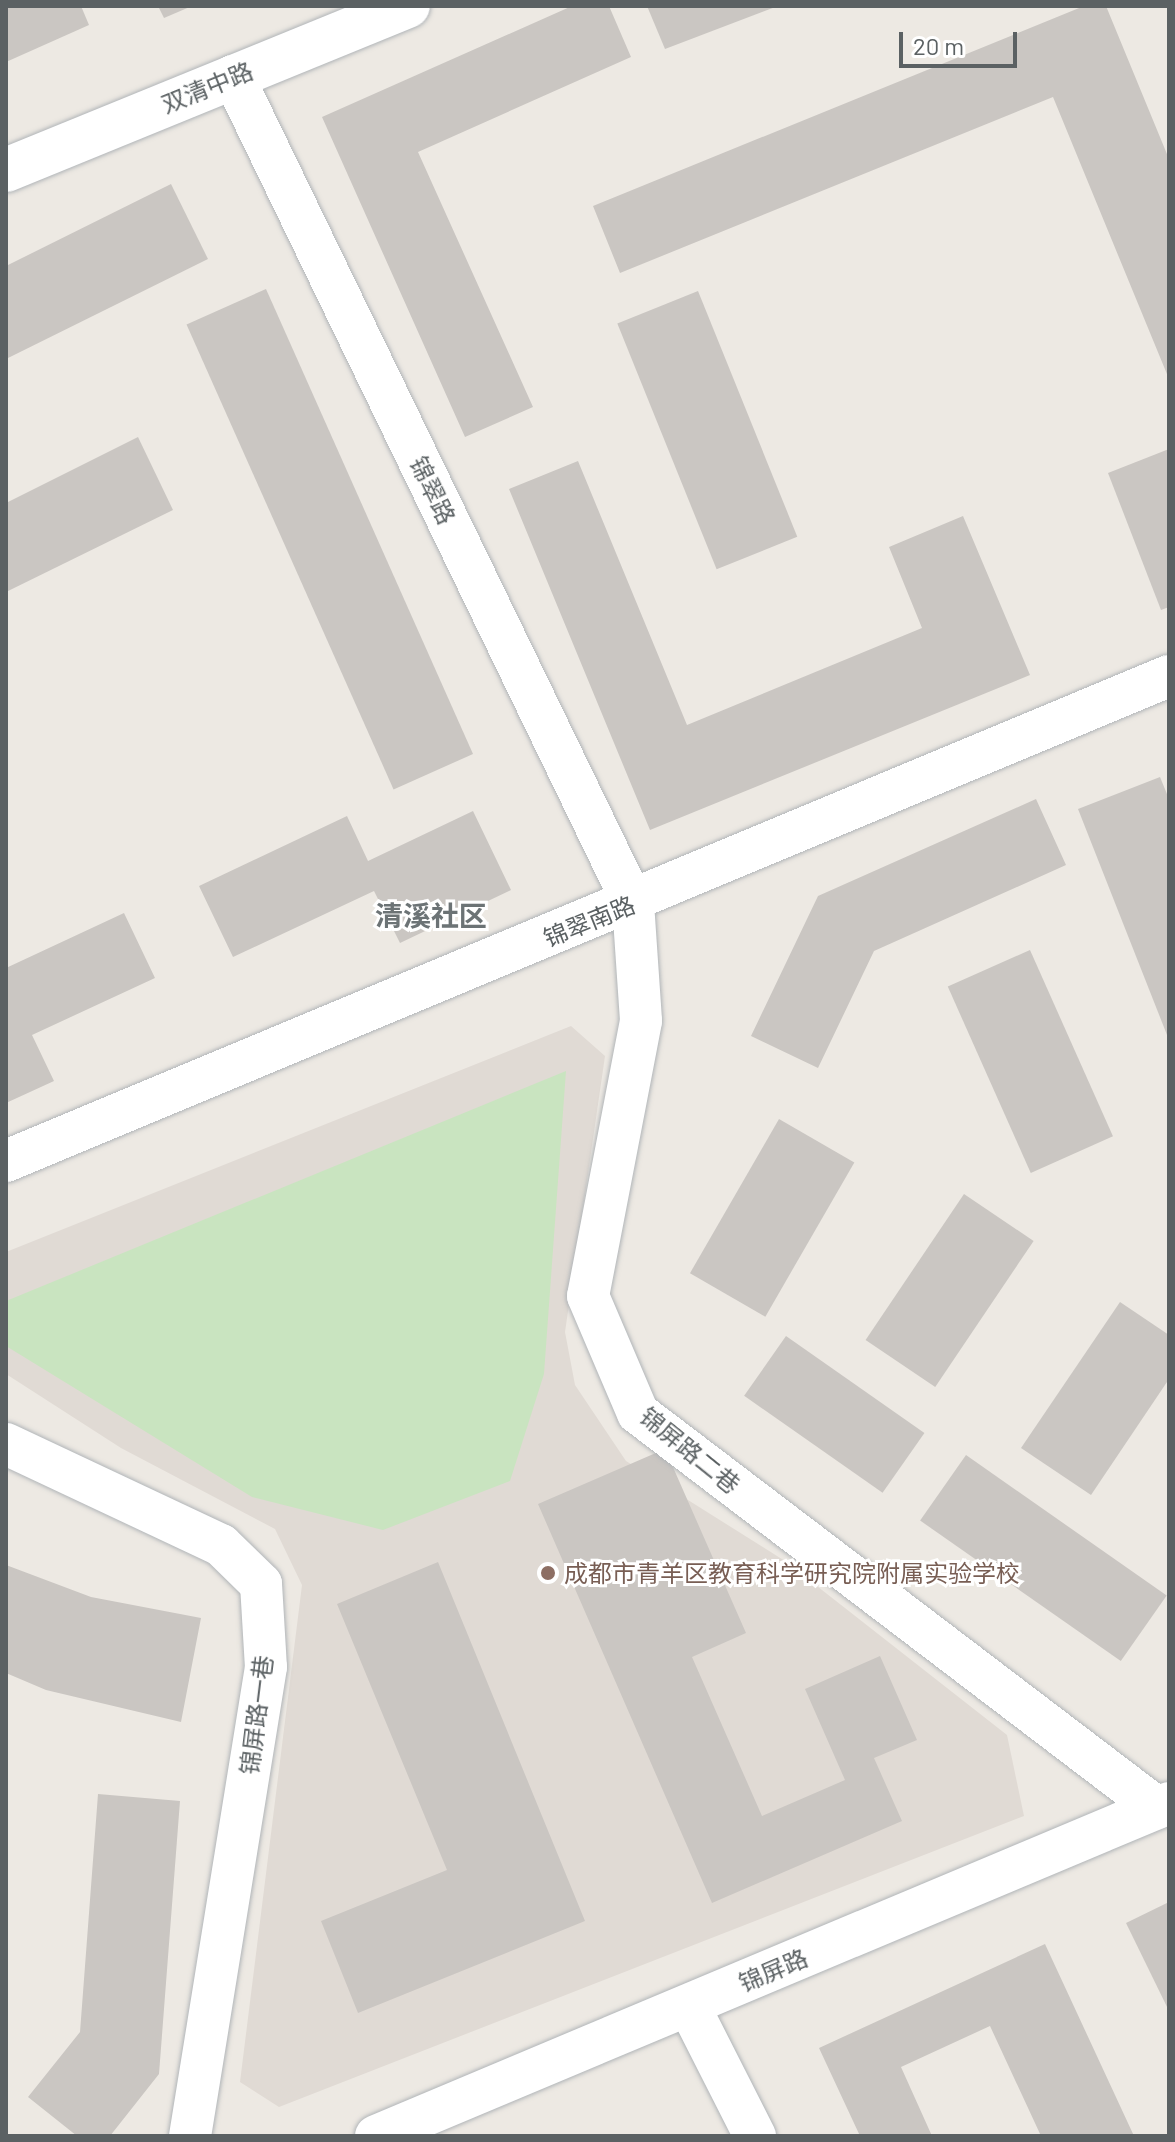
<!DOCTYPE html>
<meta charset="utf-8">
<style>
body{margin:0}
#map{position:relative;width:1175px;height:2142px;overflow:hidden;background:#ede9e3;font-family:Barlow,"Noto Sans SC",sans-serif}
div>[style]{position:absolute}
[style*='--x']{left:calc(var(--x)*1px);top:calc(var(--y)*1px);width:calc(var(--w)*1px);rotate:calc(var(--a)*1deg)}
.education>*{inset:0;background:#e0dad4}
.green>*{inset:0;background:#c9e4c0}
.building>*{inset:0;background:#cac6c2;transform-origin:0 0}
.roads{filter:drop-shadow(0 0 2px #b1b5b8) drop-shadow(0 0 2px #b1b5b8)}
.street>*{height:42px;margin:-21px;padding:0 21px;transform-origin:21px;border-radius:21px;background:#fff}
.secondary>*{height:44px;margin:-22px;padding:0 22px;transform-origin:22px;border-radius:22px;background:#fff}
.dots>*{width:22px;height:22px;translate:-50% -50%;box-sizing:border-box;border:4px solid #fff;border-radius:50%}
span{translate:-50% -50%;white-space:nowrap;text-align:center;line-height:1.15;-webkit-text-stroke:6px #fff;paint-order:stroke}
.street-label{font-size:24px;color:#5b6163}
.education-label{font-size:24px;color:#785e54}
.left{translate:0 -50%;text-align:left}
.quarter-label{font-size:28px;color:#6c7375;font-weight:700}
.frame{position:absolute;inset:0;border:8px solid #5b6163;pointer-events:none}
.scale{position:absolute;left:899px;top:32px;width:118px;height:36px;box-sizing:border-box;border:4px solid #5b6163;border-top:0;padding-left:10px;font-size:24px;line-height:28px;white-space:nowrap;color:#5b6163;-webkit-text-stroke:6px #fff;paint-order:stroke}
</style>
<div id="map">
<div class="education">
<div style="clip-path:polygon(571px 1026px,605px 1056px,565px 1332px,575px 1385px,626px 1461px,785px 1561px,1007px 1735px,1024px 1816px,279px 2107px,240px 2082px,302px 1585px,275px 1529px,121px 1448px,6px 1374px,6px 1252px)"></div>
</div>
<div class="green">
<div style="clip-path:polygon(566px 1071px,544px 1374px,510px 1481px,383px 1530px,252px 1497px,6px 1346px,6px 1301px)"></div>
</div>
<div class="building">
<div style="clip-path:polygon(6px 6px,81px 6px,89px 25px,6px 62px)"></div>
<div style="clip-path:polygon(158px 6px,192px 6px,164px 18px)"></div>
<div style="clip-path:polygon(572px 6px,609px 6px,631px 57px,418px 152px,533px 407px,465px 437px,322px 117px)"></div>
<div style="clip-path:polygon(647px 6px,778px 6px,665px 49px)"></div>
<div style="clip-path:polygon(1084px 6px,1106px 6px,1169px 159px,1169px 379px,1053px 97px,620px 273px,593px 206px)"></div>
<div style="clip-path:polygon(171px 184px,208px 259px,6px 359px,6px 266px)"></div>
<div style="left:266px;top:289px;width:509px;height:87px;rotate:66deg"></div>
<div style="left:698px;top:291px;width:265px;height:87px;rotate:68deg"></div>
<div style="clip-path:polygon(138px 437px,173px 510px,6px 592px,6px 503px)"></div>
<div style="clip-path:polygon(1169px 449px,1169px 607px,1161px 610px,1108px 473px)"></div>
<div style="clip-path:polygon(578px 461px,687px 725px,922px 628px,889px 547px,963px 516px,1030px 675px,650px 830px,509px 489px)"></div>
<div style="clip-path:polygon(1160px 777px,1169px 799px,1169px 1040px,1078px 809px)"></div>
<div style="clip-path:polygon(1036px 799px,1066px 865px,874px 951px,818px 1068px,751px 1036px,818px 896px)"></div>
<div style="clip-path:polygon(473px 811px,511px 890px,400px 943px,374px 891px,233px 957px,199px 886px,347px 816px,368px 861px)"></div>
<div style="clip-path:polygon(124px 913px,155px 978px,32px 1035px,54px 1081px,6px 1103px,6px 968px)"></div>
<div style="left:1030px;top:950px;width:204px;height:90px;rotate:66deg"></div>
<div style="left:779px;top:1119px;width:87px;height:178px;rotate:30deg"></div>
<div style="left:964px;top:1194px;width:84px;height:176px;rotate:34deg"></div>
<div style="clip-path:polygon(1120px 1302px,1169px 1335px,1169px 1379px,1091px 1495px,1021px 1448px)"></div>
<div style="left:786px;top:1336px;width:169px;height:73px;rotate:35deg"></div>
<div style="clip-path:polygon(665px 1449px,746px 1633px,692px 1657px,762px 1816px,845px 1780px,805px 1689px,880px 1656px,917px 1740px,874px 1758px,902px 1821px,712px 1903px,538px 1504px)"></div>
<div style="left:966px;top:1455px;width:245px;height:80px;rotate:35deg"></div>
<div style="clip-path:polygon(438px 1562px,585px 1921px,358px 2013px,321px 1921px,447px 1870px,337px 1604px)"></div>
<div style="clip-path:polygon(6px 1565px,91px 1597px,201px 1618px,181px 1722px,46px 1690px,6px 1673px)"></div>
<div style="clip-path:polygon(98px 1794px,180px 1801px,159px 2074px,110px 2136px,77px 2136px,28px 2097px,80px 2032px)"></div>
<div style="clip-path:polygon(1169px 1902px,1169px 2011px,1126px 1923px)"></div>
<div style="clip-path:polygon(1045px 1944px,1134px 2136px,1041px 2136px,990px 2026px,901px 2067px,932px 2136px,860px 2136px,819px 2048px)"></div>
</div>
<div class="roads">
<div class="street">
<div style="--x:233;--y:76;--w:919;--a:64.19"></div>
<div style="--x:633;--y:903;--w:118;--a:86.1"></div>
<div style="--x:641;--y:1021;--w:280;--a:100.9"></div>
<div style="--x:588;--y:1296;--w:127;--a:66.9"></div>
<div style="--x:638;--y:1413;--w:652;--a:37.27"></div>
<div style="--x:6;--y:1161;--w:1260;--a:-22.64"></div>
<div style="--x:6;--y:1444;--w:238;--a:25.2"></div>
<div style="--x:221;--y:1545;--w:56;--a:44.3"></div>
<div style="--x:261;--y:1584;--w:83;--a:86.6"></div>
<div style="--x:266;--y:1667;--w:475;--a:99.2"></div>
<div style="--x:689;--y:2006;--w:146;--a:63.1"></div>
<div style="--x:376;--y:2136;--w:860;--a:-22.78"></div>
</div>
<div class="secondary">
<div style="--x:6;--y:170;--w:434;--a:-22.2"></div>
</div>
</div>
<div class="dots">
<div style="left:548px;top:1573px;background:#8d6e63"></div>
</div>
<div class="street-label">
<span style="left:207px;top:87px;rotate:-22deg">双清中路</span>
<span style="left:433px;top:490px;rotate:64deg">锦翠路</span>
<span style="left:589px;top:921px;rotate:-22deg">锦翠南路</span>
<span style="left:690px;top:1450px;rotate:39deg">锦屏路二巷</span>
<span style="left:256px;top:1715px;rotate:-83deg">锦屏路一巷</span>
<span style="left:773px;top:1970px;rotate:-23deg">锦屏路</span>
</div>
<div class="education-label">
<span class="left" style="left:564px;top:1573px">成都市青羊区教育科学研究院附属实验学校</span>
</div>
<div class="quarter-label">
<span style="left:431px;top:915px">清溪社区</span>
</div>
<div class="frame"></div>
<div class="scale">20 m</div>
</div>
